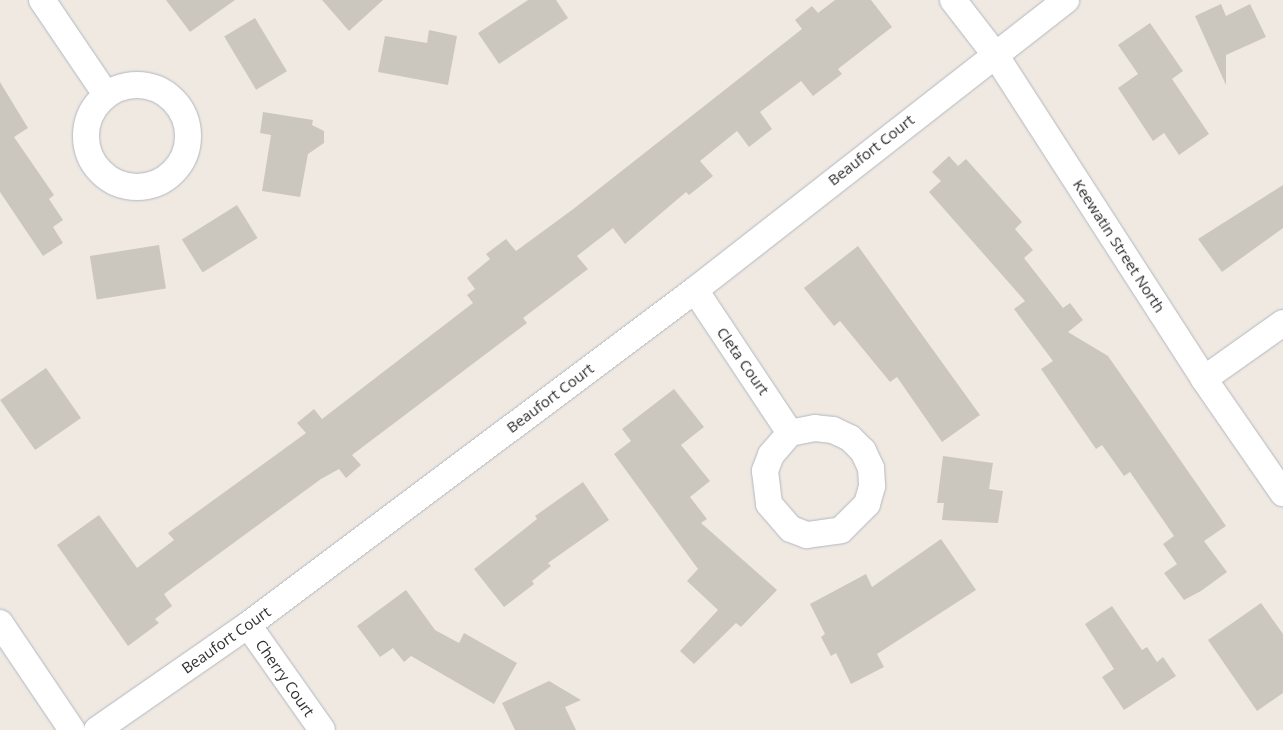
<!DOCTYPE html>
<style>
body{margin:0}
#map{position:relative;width:1283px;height:730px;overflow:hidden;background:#efe9e1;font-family:"Open Sans",sans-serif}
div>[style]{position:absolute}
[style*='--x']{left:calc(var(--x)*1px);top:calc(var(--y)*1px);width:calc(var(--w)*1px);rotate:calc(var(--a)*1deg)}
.building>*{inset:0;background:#cbc7bf;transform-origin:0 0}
.roads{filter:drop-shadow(0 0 1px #b4b7c1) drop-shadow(0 0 1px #b4b7c1)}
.street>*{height:26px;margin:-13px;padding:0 13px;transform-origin:13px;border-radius:13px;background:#fff}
.street>.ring{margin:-13px;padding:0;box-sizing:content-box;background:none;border:26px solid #fff;border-radius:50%}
span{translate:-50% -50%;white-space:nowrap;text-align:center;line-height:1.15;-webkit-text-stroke:4px #fff;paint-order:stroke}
.street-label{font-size:15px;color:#2e2e2e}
</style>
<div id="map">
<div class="building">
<div style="clip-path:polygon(166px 0,235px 0,190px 32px)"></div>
<div style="clip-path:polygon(322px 0,383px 0,349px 31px)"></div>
<div style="clip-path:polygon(528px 0,556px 0,568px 18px,499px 64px,478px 33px)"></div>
<div style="clip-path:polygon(835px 0,871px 0,892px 27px,838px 69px,842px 74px,813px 96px,801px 81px,760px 112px,772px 129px,749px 147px,737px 131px,700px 161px,713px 176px,689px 195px,686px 192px,625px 244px,613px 228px,577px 256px,588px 269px,523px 318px,527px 323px,352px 455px,361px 465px,346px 478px,339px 469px,321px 479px,164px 594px,172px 606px,155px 619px,159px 623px,128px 646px,57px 545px,99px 515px,137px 568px,174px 540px,168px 533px,306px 433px,297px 423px,314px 409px,322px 419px,473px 303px,467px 295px,475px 289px,467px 278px,490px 259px,486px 254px,506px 239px,516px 251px,572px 210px,802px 29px,795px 20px,812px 6px,818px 13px)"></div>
<div style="clip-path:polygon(1221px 4px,1226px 16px,1250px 4px,1266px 37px,1226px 55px,1226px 85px,1195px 16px)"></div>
<div style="left:255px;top:18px;width:62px;height:36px;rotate:59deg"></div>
<div style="clip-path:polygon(1150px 23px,1183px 71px,1172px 79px,1209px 134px,1179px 155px,1164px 133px,1153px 141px,1118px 88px,1138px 74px,1118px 45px)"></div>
<div style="clip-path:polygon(429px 30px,457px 36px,448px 85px,378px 72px,385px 36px,427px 43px)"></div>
<div style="clip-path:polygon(0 82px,28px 128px,14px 137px,54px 195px,49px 199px,63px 220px,53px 227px,63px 243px,43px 256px,0 192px)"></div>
<div style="clip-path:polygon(263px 112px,313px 120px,312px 125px,324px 131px,324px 143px,308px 154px,300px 197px,262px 191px,271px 135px,260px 133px)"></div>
<div style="clip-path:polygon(949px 156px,958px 166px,966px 159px,1022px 222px,1015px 229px,1033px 250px,1024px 258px,1063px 308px,1070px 303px,1083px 320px,1068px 332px,1108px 356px,1226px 526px,1204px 541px,1227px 572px,1201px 591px,1184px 600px,1164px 573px,1177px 564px,1163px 544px,1174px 536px,1130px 472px,1124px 476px,1102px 445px,1096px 449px,1041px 369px,1053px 361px,1014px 309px,1025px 301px,929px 192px,941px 181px,932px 172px)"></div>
<div style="clip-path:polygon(1283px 185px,1283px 228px,1222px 272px,1198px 239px)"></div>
<div style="left:237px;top:205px;width:39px;height:65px;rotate:58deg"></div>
<div style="left:159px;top:245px;width:44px;height:70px;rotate:81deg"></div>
<div style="clip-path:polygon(858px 246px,980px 415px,942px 442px,897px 377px,890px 382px,840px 321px,834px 326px,804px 288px)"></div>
<div style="left:46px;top:368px;width:61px;height:56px;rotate:55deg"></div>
<div style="clip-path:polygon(674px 389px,704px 427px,681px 445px,710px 481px,690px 497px,707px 519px,701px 523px,777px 590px,741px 627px,736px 623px,694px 664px,680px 651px,718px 610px,687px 581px,698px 569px,614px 454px,631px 441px,622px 429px)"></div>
<div style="clip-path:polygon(943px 456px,993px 463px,989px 489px,1003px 491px,998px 523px,942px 520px,944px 503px,937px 503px)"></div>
<div style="clip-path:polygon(583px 482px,609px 520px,548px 563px,551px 566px,532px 581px,534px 584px,504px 607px,474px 569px,537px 519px,535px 516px)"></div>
<div style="clip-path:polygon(941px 539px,976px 590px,877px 654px,884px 667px,851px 684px,836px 653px,831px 656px,821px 637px,825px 634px,810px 604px,866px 574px,872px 587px)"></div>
<div style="clip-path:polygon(406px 590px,435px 630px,459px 643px,464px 633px,517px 663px,494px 704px,411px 656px,404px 662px,393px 648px,380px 657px,357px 626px)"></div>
<div style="clip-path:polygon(1261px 603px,1283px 634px,1283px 693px,1257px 711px,1208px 640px)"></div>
<div style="clip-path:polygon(1112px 606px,1142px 650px,1147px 647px,1157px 662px,1163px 657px,1176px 676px,1124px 710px,1102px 677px,1114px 669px,1085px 624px)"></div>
<div style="clip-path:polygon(549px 681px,581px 700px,565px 707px,576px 730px,515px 730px,502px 703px)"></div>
</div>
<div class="roads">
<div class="street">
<div style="--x:42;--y:0;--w:112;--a:55.9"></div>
<div style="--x:953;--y:0;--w:67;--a:52.3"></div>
<div style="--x:994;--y:53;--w:388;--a:57.2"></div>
<div style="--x:1204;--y:379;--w:139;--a:55.3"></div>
<div class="ring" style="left:86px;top:85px;width:76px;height:76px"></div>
<div style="--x:695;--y:290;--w:172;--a:56.4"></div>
<div style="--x:790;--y:433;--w:29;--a:131"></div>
<div style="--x:771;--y:455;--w:17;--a:111"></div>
<div style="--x:765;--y:471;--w:33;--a:83"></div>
<div style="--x:769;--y:504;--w:33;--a:49"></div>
<div style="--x:791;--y:529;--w:17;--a:21"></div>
<div style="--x:807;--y:535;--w:34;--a:-8"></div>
<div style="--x:841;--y:530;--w:37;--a:-45"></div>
<div style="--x:867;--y:504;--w:19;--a:-74"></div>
<div style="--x:872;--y:486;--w:18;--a:-93"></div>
<div style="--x:871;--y:468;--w:19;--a:-115"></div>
<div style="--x:863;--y:451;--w:18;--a:-135"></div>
<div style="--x:850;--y:438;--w:19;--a:-155"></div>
<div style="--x:833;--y:430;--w:18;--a:-174"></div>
<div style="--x:815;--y:428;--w:25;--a:169"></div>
<div style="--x:1204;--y:379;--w:97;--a:-35.3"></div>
<div style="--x:0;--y:623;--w:129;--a:56.1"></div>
<div style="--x:248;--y:625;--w:128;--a:54.8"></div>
<div style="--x:97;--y:730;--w:184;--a:-34.8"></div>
<div style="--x:248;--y:625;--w:559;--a:-36.85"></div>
<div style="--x:695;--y:290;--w:471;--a:-38"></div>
</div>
</div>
<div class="street-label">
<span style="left:871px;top:150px;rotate:-38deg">Beaufort Court</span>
<span style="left:1119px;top:246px;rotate:57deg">Keewatin Street North</span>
<span style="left:743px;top:361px;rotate:55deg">Cleta Court</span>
<span style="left:550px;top:398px;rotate:-37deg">Beaufort Court</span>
<span style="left:226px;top:640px;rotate:-35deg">Beaufort Court</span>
<span style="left:285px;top:678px;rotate:55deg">Cherry Court</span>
</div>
</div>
